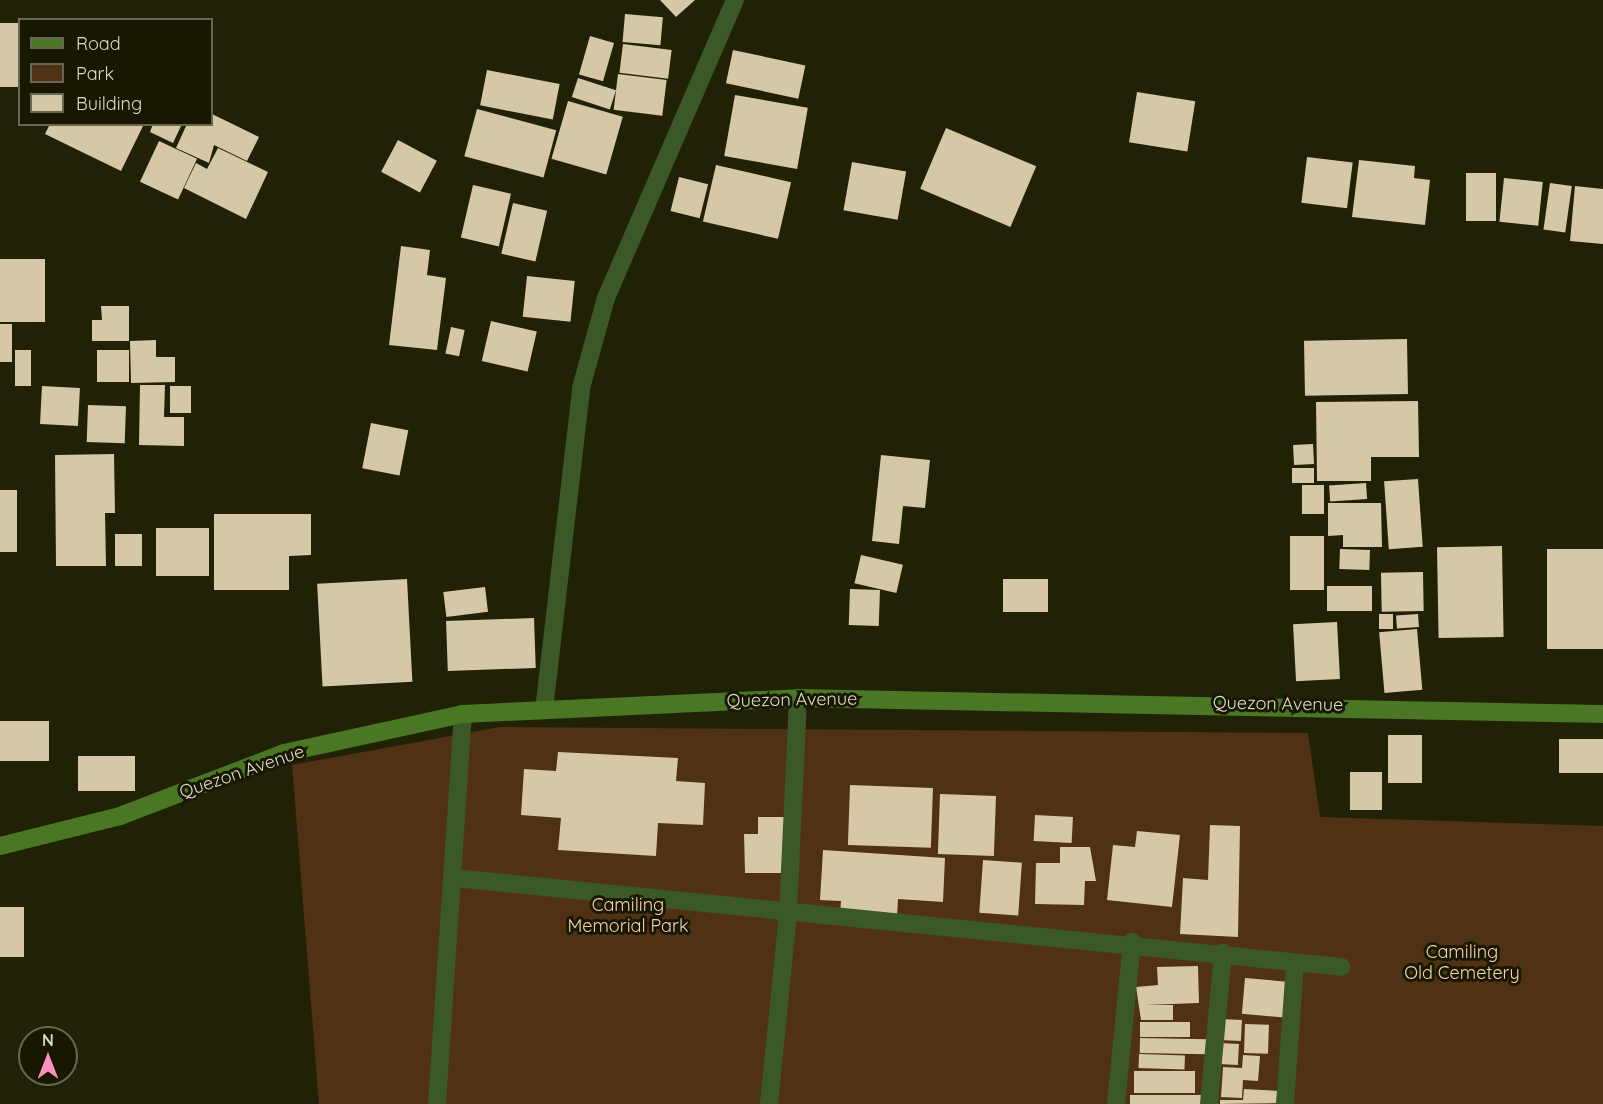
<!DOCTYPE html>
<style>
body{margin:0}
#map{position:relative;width:1603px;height:1104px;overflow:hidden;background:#212205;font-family:Quicksand,sans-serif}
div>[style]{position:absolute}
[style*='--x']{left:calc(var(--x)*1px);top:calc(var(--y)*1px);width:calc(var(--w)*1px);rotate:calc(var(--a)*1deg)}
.green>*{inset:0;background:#503113}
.building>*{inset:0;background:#d6c7a7;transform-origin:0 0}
.lane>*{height:18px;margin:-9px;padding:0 9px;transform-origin:9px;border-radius:9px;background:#3b5827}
.street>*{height:18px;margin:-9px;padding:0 9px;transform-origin:9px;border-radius:9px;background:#3b5827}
.secondary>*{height:18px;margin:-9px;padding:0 9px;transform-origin:9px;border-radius:9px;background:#497723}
span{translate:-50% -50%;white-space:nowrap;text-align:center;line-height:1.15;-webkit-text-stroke:6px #181800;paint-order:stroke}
.street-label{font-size:18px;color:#dcddcc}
.park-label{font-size:18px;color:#f8d1b1}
.legend{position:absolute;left:18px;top:18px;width:195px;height:108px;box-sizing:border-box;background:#181800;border:2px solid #666752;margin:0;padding:8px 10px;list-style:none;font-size:18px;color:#dcddcc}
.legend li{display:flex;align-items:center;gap:12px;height:30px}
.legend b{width:30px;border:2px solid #666752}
.north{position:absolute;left:18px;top:1026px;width:60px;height:60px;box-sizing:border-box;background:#181800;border:2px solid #666752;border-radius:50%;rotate:0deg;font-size:16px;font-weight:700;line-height:24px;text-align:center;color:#dcddcc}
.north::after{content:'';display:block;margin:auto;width:21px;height:27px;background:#fb8fc3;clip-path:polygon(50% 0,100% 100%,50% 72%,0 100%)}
</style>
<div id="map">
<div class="green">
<div style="clip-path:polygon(500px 727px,1308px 733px,1320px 817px,1603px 826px,1603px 1104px,319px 1104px,292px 765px)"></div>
</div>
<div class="building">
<div style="clip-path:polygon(660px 0,695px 0,676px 17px)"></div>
<div style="left:625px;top:14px;width:38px;height:28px;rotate:5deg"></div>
<div style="left:0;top:23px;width:20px;height:64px"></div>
<div style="left:590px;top:36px;width:25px;height:40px;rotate:16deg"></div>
<div style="left:623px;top:44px;width:49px;height:29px;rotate:7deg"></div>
<div style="left:733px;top:50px;width:74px;height:34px;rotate:12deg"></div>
<div style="left:487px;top:70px;width:74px;height:36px;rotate:11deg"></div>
<div style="left:618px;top:74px;width:49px;height:36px;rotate:7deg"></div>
<div style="left:578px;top:78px;width:40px;height:20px;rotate:18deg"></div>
<div style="left:1137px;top:92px;width:59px;height:51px;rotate:9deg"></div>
<div style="left:735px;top:95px;width:74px;height:62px;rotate:10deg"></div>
<div style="left:568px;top:101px;width:57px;height:60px;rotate:16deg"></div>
<div style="left:477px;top:109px;width:82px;height:49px;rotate:15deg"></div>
<div style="clip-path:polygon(212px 114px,259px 137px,247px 161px,214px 145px,209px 163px,176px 148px,187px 124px,212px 124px)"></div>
<div style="clip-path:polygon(50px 124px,144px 124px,121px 171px,45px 134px)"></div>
<div style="clip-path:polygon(153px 124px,182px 124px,173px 143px,150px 132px)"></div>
<div style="left:946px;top:128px;width:98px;height:66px;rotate:23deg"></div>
<div style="left:398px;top:140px;width:44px;height:36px;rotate:28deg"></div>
<div style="left:159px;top:141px;width:42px;height:45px;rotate:25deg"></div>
<div style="clip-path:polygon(218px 148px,268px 172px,246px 219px,184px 188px,196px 163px,207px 169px)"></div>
<div style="left:1307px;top:157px;width:46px;height:46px;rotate:7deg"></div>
<div style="clip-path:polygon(1359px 160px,1415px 166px,1414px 178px,1430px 180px,1425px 225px,1352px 217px)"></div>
<div style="left:852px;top:162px;width:55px;height:49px;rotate:10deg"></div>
<div style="left:716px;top:165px;width:77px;height:58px;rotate:13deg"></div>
<div style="left:1466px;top:173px;width:30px;height:48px"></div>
<div style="left:679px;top:177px;width:30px;height:35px;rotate:14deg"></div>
<div style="left:1504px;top:178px;width:39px;height:44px;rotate:6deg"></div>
<div style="left:1550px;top:183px;width:22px;height:47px;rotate:8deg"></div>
<div style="left:473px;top:185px;width:39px;height:54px;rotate:13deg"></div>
<div style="clip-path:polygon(1575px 186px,1603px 189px,1603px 244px,1570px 241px)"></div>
<div style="left:513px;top:203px;width:35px;height:52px;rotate:13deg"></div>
<div style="clip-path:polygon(401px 246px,430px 250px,427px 275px,446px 278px,437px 350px,389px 345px)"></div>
<div style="left:0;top:259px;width:45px;height:63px"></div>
<div style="left:527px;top:276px;width:48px;height:41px;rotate:6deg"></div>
<div style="clip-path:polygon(101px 306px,129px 306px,129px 341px,92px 341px,92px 320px,102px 320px)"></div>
<div style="left:491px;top:321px;width:47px;height:41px;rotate:13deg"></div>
<div style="left:0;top:324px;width:12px;height:38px"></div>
<div style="left:451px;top:327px;width:14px;height:27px;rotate:12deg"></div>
<div style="left:1407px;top:339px;width:55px;height:103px;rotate:89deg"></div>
<div style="clip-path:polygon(156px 340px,156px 357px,175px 357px,175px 382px,131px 383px,130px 341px)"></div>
<div style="left:15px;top:350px;width:16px;height:36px"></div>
<div style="left:97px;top:350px;width:32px;height:32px"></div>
<div style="clip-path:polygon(140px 385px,165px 385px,164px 417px,184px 417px,184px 446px,139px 445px)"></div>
<div style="left:42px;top:386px;width:38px;height:38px;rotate:3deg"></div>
<div style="left:170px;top:386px;width:21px;height:27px"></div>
<div style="clip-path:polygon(1418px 401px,1419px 457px,1371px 457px,1371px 481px,1317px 481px,1316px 402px)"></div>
<div style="left:88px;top:405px;width:38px;height:37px;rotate:2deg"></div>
<div style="left:371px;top:423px;width:38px;height:46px;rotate:11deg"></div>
<div style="left:1313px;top:444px;width:20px;height:20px;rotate:87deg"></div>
<div style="clip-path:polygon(114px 454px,115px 513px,105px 513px,106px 566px,56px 566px,55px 455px)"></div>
<div style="clip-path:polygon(881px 455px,930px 460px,925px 508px,903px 506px,899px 544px,872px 541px)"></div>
<div style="left:1292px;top:468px;width:22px;height:15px"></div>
<div style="left:1418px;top:479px;width:68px;height:34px;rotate:86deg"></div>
<div style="left:1366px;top:483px;width:16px;height:37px;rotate:86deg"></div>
<div style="left:1324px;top:485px;width:29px;height:22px;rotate:90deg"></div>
<div style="left:0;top:490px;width:17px;height:62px"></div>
<div style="clip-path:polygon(1328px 503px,1381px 503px,1382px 547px,1343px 547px,1343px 535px,1328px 536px)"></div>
<div style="clip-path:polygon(214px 514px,311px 514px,311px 555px,289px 556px,289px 590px,214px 590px)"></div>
<div style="left:156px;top:528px;width:53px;height:48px"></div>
<div style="left:115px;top:534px;width:27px;height:32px"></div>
<div style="left:1290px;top:536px;width:34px;height:54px"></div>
<div style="left:1502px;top:546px;width:91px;height:65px;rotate:89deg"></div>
<div style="left:1340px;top:549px;width:30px;height:20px;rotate:2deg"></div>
<div style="left:1603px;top:549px;width:100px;height:56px;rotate:90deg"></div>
<div style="left:861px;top:555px;width:43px;height:29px;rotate:13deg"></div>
<div style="left:1423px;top:572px;width:39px;height:42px;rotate:89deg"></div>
<div style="left:407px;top:579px;width:103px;height:90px;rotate:87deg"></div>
<div style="left:1003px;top:579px;width:45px;height:33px"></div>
<div style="left:1372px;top:586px;width:25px;height:45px;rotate:90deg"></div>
<div style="left:485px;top:587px;width:25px;height:42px;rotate:83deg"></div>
<div style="left:850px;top:589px;width:30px;height:36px;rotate:2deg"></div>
<div style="left:1379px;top:614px;width:14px;height:15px"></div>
<div style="left:1418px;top:614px;width:13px;height:22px;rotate:86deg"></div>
<div style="left:534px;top:618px;width:50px;height:88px;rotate:88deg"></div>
<div style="left:1337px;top:622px;width:57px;height:44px;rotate:87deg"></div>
<div style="left:1417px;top:629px;width:61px;height:38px;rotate:85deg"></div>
<div style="left:0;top:721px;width:49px;height:40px"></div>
<div style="left:1388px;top:735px;width:34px;height:48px"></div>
<div style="left:1603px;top:739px;width:34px;height:44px;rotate:90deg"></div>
<div style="clip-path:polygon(558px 752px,678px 758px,676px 781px,705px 783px,703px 825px,658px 823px,656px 856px,558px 850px,561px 818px,521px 815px,524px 769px,556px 771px)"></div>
<div style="left:78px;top:756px;width:57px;height:35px"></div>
<div style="left:1350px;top:772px;width:32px;height:38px"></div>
<div style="left:850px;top:785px;width:83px;height:60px;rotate:2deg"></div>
<div style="left:940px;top:794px;width:56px;height:60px;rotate:2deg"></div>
<div style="left:1035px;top:815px;width:38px;height:26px;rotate:3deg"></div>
<div style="clip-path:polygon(758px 817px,784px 817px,784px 873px,745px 873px,744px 834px,758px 834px)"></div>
<div style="clip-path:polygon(1210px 825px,1240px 826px,1238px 937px,1180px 934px,1183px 878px,1208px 880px)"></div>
<div style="clip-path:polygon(1137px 831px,1180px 835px,1172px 907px,1107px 900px,1113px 845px,1135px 847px)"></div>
<div style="clip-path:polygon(1060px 847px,1090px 847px,1096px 881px,1085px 881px,1084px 905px,1035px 904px,1036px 863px,1060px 863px)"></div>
<div style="clip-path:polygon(823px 850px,945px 858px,943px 902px,898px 899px,897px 917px,840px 913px,841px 901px,820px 900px)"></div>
<div style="left:983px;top:860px;width:39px;height:53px;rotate:4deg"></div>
<div style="left:0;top:907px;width:24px;height:50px"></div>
<div style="clip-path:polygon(1198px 966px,1199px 1003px,1145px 1005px,1173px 1005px,1173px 1020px,1141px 1020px,1136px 987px,1158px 985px,1157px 967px)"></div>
<div style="left:1245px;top:978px;width:45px;height:36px;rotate:5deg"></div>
<div style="left:1221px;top:1019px;width:21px;height:21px;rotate:3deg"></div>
<div style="left:1140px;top:1022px;width:50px;height:15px"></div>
<div style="left:1245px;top:1024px;width:24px;height:29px;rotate:2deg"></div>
<div style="left:1140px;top:1038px;width:67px;height:15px;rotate:1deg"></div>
<div style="left:1220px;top:1043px;width:19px;height:21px;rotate:3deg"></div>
<div style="left:1139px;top:1054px;width:46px;height:14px;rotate:2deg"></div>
<div style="clip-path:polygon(1243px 1055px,1260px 1056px,1258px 1081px,1243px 1080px,1242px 1098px,1221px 1097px,1223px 1067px,1242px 1068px)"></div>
<div style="left:1134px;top:1071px;width:61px;height:22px"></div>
<div style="clip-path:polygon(1244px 1089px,1281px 1091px,1280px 1103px,1220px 1104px,1220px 1100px,1243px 1100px)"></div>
<div style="left:1130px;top:1095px;width:73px;height:9px"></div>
</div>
<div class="lane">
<div style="--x:454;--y:878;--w:892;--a:5.72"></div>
<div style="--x:437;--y:1104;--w:391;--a:-86.2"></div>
<div style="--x:769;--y:1104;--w:193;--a:-84.3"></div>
<div style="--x:788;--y:912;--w:214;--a:-87.3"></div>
<div style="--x:1116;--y:1104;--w:163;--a:-84.4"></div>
<div style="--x:1209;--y:1104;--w:152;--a:-84.7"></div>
<div style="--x:1285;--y:1104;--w:141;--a:-85.9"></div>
</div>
<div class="street">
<div style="--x:544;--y:710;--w:324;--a:-83.4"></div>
<div style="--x:581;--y:388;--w:93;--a:-74.5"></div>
<div style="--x:606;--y:298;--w:325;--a:-66.6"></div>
</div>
<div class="secondary">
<div style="--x:0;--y:846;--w:124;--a:-14"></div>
<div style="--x:120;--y:816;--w:176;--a:-21"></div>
<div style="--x:284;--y:753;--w:183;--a:-12.3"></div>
<div style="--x:463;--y:714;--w:335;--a:-2.7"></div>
<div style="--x:798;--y:698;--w:805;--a:1.14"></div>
</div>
<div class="street-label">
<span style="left:792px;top:700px;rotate:-1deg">Quezon Avenue</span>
<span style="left:1278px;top:704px;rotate:1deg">Quezon Avenue</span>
<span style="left:242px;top:772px;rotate:-19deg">Quezon Avenue</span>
</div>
<div class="park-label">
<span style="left:628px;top:916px">Camiling<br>Memorial Park</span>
<span style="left:1462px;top:963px">Camiling<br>Old Cemetery</span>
</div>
<ul class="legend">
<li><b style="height:8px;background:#497723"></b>Road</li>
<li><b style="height:16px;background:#503113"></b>Park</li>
<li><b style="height:16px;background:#d6c7a7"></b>Building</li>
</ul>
<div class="north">N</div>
</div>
